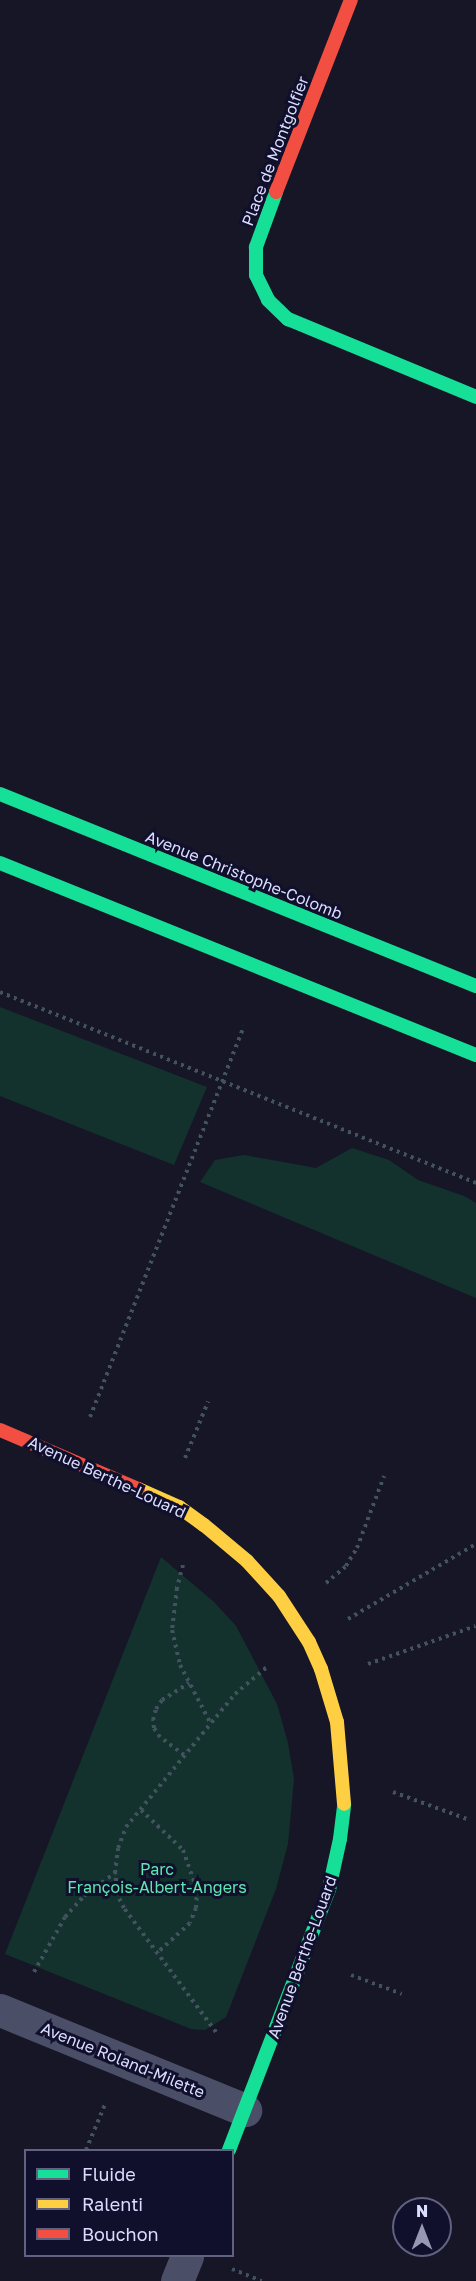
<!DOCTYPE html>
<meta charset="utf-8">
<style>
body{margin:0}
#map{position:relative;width:476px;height:2281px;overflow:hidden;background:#161626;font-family:"Golos Text",sans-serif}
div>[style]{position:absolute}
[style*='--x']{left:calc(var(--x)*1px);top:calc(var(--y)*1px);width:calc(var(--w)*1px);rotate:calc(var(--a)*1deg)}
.green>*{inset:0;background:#13322e}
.path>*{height:4px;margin-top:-2px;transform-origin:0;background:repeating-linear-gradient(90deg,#42535f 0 3px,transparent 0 7.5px)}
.street>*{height:33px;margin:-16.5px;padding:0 16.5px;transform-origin:16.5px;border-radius:16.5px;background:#4b4e67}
.fast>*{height:14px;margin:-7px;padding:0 7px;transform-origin:7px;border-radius:7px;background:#16e098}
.slow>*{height:14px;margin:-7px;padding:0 7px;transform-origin:7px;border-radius:7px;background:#ffcf43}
.jam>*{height:14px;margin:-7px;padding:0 7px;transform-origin:7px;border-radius:7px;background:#f24e42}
span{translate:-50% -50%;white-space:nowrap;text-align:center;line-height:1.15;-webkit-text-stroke:6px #10102c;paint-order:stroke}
.street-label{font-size:16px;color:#dbddff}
.park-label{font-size:16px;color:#5fe6ae}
.legend{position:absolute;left:24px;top:2149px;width:210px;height:108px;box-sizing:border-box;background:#10102c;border:2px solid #616280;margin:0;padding:8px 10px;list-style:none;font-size:18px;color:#dbddff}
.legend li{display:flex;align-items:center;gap:12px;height:30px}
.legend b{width:30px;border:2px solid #616280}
.north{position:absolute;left:392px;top:2197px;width:60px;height:60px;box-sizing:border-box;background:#10102c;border:2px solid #616280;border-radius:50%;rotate:0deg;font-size:16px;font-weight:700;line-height:24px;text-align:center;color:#dbddff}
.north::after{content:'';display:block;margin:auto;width:21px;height:27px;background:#9697b3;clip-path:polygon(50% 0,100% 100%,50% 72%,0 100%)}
</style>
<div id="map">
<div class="green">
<div style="clip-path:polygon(0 1007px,207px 1087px,174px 1165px,0 1096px)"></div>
<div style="clip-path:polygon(352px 1148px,389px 1160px,418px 1180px,464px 1196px,476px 1203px,476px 1298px,200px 1182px,215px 1160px,244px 1155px,316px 1168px)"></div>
<div style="clip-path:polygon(161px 1557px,214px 1602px,236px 1626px,277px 1704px,288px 1743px,294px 1779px,288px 1844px,276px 1889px,226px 2017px,205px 2030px,191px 2029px,5px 1954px)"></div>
</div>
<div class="path">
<div style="--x:0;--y:992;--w:513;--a:21.86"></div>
<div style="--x:90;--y:1417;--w:420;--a:-68.5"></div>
<div style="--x:185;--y:1458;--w:61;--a:-67.7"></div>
<div style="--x:183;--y:1565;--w:24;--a:105"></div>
<div style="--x:177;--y:1588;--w:42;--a:96.8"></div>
<div style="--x:172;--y:1630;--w:36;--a:77"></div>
<div style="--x:180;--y:1665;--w:67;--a:62.3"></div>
<div style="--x:326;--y:1583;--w:26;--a:-40"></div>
<div style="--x:346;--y:1566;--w:21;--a:-59"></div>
<div style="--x:357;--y:1548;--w:77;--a:-69.4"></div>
<div style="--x:348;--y:1619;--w:148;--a:-30.4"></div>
<div style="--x:368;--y:1664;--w:114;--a:-19.4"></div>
<div style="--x:184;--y:1755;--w:30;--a:-143"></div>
<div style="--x:160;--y:1737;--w:11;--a:-124"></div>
<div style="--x:154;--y:1728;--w:8;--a:-97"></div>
<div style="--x:153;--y:1720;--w:11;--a:-75"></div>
<div style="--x:156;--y:1709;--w:11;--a:-56"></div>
<div style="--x:162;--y:1700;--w:32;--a:-32"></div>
<div style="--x:393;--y:1792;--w:79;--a:20"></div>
<div style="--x:141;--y:1810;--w:58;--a:43.6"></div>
<div style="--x:183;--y:1850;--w:42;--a:70.7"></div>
<div style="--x:197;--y:1890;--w:18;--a:93"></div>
<div style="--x:196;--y:1908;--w:16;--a:112"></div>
<div style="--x:190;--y:1923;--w:45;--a:137.7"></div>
<div style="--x:34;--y:1972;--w:63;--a:-60.6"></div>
<div style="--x:65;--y:1917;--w:28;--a:-48"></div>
<div style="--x:84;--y:1896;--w:39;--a:-37"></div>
<div style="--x:351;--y:1975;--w:54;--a:20.4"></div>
<div style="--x:216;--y:2032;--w:154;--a:-126.6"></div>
<div style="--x:124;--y:1908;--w:13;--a:-117"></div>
<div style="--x:118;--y:1896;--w:23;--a:-97"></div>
<div style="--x:115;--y:1873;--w:25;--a:-83"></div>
<div style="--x:118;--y:1848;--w:22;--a:-69"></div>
<div style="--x:126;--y:1827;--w:172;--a:-50.7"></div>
<div style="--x:235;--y:1694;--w:42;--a:-40.2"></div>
<div style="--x:86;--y:2150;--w:52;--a:-67.4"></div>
<div style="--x:232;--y:2269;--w:32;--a:22"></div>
</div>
<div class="street">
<div style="--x:0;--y:2010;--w:265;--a:22.2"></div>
<div style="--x:177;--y:2281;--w:27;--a:-68"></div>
</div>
<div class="fast">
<div style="--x:276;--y:192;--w:59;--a:110"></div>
<div style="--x:256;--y:247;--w:28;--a:90"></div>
<div style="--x:256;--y:275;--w:28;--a:64"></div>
<div style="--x:268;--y:300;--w:28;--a:44"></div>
<div style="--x:288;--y:319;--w:204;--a:22.5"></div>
<div style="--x:0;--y:794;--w:513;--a:21.97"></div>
<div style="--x:0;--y:863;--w:513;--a:21.97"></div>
<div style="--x:229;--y:2150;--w:280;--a:-69"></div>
<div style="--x:329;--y:1889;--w:51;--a:-77.6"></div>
<div style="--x:340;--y:1839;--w:35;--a:-83"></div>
</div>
<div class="slow">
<div style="--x:138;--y:1489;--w:45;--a:23.7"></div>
<div style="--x:179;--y:1507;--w:31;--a:36"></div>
<div style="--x:204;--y:1525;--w:56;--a:39.9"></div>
<div style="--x:247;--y:1561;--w:47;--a:47.6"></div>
<div style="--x:279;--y:1596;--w:55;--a:56.9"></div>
<div style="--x:309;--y:1642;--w:30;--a:66"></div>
<div style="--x:321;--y:1669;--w:55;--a:73.2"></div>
<div style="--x:337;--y:1722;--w:82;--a:85.1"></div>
</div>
<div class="jam">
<div style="--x:276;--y:192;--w:206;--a:-68.7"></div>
<div style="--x:0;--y:1430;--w:150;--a:23.1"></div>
</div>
<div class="street-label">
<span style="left:275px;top:151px;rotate:-69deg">Place de Montgolfier</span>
<span style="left:244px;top:875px;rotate:22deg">Avenue Christophe-Colomb</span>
<span style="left:107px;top:1477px;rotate:25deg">Avenue Berthe-Louard</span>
<span style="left:302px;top:1957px;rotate:-70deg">Avenue Berthe-Louard</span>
<span style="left:123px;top:2060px;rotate:22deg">Avenue Roland-Milette</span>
</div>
<div class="park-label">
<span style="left:157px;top:1878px">Parc<br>François-Albert-Angers</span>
</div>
<ul class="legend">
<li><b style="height:8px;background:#16e098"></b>Fluide</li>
<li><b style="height:8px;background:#ffcf43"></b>Ralenti</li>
<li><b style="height:8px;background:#f24e42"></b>Bouchon</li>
</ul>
<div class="north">N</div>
</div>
